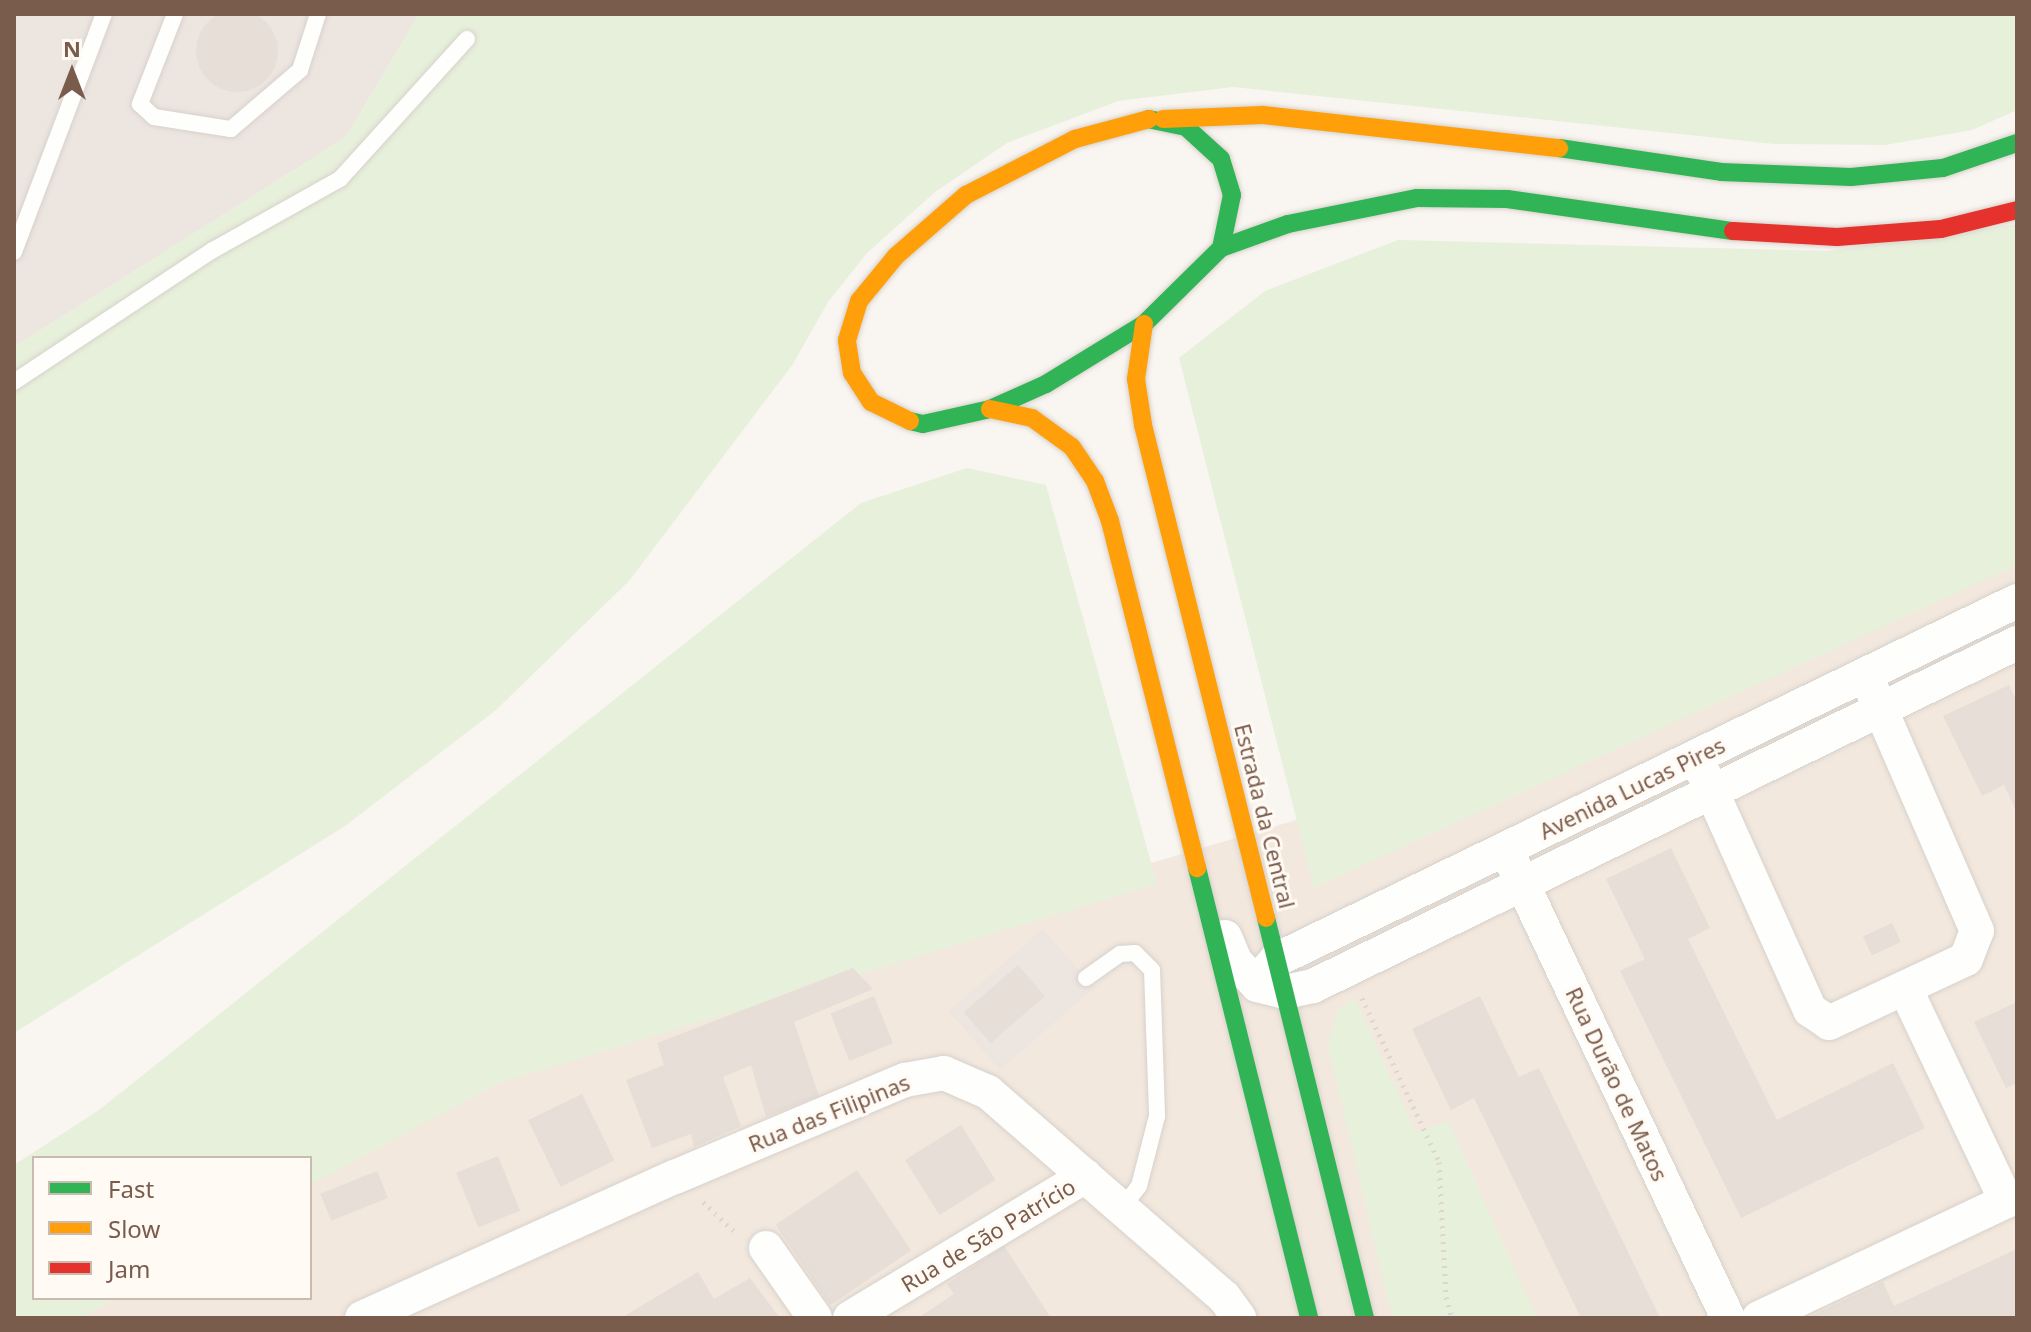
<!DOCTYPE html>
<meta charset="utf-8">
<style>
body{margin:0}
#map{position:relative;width:2031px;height:1332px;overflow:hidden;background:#f9f5f0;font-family:"Noto Sans",sans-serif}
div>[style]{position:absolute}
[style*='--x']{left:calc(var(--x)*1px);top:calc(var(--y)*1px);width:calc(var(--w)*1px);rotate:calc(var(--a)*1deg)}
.residential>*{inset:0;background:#f2e8de}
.industrial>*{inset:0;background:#ede5e0;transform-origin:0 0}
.green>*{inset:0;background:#e7f0db}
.building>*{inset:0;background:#e6ded7;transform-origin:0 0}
.round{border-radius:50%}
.path>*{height:5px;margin-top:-2.5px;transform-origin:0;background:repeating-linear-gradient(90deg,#dcd5d0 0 2px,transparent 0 8px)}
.roads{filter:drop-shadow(0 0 2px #d7d1cb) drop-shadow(0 0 2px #d7d1cb)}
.lane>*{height:16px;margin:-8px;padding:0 8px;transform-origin:8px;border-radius:8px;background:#fefefd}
.street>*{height:34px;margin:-17px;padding:0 17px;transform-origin:17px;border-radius:17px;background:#fefefd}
.fast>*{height:18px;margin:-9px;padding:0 9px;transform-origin:9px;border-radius:9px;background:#30b455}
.slow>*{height:18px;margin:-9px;padding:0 9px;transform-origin:9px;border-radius:9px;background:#ff9f0a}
.jam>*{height:18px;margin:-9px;padding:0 9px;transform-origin:9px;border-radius:9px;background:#e5322d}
span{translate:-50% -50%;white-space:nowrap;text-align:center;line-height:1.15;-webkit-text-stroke:6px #fffaf3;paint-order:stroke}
.street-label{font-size:22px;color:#7a5c4d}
.frame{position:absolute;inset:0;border:16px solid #7a5c4d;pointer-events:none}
.legend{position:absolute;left:32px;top:1156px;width:280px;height:144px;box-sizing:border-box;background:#fffaf3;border:2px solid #cabbb1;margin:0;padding:10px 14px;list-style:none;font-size:24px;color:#7a5c4d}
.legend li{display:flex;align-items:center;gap:16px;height:40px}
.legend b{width:40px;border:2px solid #cabbb1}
.north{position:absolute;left:32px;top:32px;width:80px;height:80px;-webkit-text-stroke:6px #fffaf3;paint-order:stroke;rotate:0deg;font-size:22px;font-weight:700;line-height:32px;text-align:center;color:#7a5c4d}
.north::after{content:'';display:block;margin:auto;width:28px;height:36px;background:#7a5c4d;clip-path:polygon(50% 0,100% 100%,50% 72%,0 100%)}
</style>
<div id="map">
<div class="residential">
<div style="clip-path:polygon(2017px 504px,2017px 1318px,14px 1318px,34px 1298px,310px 1298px,310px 1158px,354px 1099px,1293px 821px,2000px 525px)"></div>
</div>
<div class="industrial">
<div style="clip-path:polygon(14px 14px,419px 14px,346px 137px,14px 347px)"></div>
<div style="left:1043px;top:929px;width:78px;height:125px;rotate:49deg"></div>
</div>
<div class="green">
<div style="clip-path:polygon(419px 14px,2017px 14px,2017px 110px,1972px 130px,1885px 145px,1775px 144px,1233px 87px,1118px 101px,1007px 143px,935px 192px,867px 253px,828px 302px,793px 364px,629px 581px,496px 710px,345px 826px,14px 1033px,14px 347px,346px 137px)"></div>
<div style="clip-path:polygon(2017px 224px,2017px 565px,1314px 888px,1179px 358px,1265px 291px,1398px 240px,1828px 251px)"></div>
<div style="clip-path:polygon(967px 468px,1046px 485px,1157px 884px,499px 1083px,310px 1185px,310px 1158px,34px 1158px,34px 1298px,115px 1298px,81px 1318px,14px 1318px,14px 1165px,99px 1110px,861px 503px)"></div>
<div style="clip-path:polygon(1354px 997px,1416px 1133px,1448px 1121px,1537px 1318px,1392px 1318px,1328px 1045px,1336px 1014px)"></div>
</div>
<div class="building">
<div class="round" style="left:196px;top:10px;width:82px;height:82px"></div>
<div style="clip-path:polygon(2009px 685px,2017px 702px,2017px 813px,2004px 785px,1982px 796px,1943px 716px)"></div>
<div style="clip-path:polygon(1671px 848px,1710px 928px,1688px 939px,1777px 1120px,1893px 1063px,1925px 1128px,1741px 1218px,1620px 971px,1645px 959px,1606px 879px)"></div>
<div style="left:1892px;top:923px;width:21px;height:32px;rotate:65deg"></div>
<div style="left:1018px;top:965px;width:41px;height:72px;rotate:49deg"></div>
<div style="clip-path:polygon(853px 968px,873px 989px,794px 1022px,819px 1096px,766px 1117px,751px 1065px,723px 1077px,741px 1126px,694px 1147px,691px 1134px,652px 1148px,626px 1080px,664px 1065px,657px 1043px)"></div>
<div style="left:874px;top:996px;width:51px;height:47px;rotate:68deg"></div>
<div style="clip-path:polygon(1480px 996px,1519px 1077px,1539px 1068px,1660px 1318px,1581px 1318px,1474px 1098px,1451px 1110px,1412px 1029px)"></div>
<div style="clip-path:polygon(2017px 1002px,2017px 1083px,2006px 1088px,1974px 1022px)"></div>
<div style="left:582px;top:1094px;width:74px;height:60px;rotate:64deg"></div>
<div style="left:961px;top:1125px;width:65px;height:66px;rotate:58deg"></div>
<div style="left:498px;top:1156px;width:59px;height:45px;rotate:68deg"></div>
<div style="left:857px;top:1170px;width:97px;height:98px;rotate:56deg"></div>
<div style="left:377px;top:1171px;width:29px;height:61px;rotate:68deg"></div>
<div style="clip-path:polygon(1004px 1246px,1051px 1318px,918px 1318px,954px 1294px,947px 1284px)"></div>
<div style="clip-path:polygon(2017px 1249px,2017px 1318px,1807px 1318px,1883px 1282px,1894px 1306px)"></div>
<div style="clip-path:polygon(698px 1272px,714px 1299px,750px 1278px,780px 1318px,621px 1318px)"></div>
</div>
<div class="path">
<div style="--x:1362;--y:998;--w:181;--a:64.8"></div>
<div style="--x:1439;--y:1162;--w:135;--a:87"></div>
<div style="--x:1446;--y:1297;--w:22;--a:74"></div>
<div style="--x:703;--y:1202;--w:47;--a:43.3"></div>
</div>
<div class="roads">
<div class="lane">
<div style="--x:175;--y:14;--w:97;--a:111.3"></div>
<div style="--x:140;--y:104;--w:19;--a:43"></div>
<div style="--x:154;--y:117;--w:78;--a:8.9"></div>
<div style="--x:231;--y:129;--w:91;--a:-40.5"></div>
<div style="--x:300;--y:70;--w:59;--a:-72.2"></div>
<div style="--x:14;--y:252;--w:254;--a:-69.3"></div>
<div style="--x:14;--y:382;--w:239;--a:-33.6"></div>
<div style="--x:213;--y:250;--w:145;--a:-29.2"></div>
<div style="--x:340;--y:179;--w:189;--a:-47.8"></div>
<div style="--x:1086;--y:978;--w:42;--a:-35.2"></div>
<div style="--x:1120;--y:954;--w:15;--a:-4"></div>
<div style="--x:1135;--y:953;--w:24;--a:45"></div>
<div style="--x:1152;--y:970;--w:146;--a:88"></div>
<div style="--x:1157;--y:1116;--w:72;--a:104.4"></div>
<div style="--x:1139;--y:1186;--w:28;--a:128"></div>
</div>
<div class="street">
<div style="--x:1703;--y:772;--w:261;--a:65.8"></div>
<div style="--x:1810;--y:1010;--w:23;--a:34"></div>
<div style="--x:1829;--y:1023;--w:151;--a:-25"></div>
<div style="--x:1966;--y:959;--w:30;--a:-69"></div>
<div style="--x:1977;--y:931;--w:266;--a:-113.5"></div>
<div style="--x:1513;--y:864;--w:502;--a:64.66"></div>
<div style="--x:1225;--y:937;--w:26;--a:67"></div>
<div style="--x:1235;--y:961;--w:33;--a:47"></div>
<div style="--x:1257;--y:985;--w:29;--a:14"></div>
<div style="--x:1285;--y:992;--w:29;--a:-12"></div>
<div style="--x:1313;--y:986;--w:783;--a:-25.98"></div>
<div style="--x:1260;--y:978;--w:24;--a:-48"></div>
<div style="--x:1276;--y:960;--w:823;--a:-25.85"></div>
<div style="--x:1905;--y:988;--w:236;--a:64.6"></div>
<div style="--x:766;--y:1248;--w:85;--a:55"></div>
<div style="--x:362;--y:1318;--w:343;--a:-24.3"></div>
<div style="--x:675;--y:1177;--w:250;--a:-22.9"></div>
<div style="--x:905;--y:1080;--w:40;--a:-10"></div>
<div style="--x:944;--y:1073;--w:48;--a:23.4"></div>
<div style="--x:988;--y:1092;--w:313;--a:41"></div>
<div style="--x:1224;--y:1297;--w:26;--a:54"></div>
<div style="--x:850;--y:1318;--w:275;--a:-31.1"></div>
<div style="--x:1759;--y:1318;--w:285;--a:-25.3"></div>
</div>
<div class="fast">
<div style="--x:1559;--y:148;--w:164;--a:8.4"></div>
<div style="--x:1721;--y:172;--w:130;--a:2.2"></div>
<div style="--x:1851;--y:177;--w:92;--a:-5.6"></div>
<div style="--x:1943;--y:168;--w:78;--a:-18.7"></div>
<div style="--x:1221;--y:248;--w:71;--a:-19.7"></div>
<div style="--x:1288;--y:224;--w:132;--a:-11.4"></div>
<div style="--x:1417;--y:198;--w:90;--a:0.6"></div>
<div style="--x:1507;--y:199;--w:228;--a:8.1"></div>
<div style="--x:910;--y:421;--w:13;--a:13"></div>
<div style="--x:923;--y:424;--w:69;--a:-12.6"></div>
<div style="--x:990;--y:409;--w:61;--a:-24.1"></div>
<div style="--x:1046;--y:384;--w:115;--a:-31.5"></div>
<div style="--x:1144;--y:324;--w:108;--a:-44.6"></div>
<div style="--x:1221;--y:248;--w:54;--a:-78.3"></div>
<div style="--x:1232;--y:195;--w:38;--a:-107"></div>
<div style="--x:1221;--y:159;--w:47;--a:-137.6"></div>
<div style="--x:1186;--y:127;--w:38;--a:-168"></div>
<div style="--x:1197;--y:868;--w:464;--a:76"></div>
<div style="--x:1266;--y:918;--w:412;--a:76.1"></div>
</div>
<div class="slow">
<div style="--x:1163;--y:119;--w:100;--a:-2.3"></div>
<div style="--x:1263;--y:115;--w:298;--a:6.4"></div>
<div style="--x:1144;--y:324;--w:56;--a:98.3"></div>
<div style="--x:1136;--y:379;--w:47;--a:81.3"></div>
<div style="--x:1143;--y:425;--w:508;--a:75.99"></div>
<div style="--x:990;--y:409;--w:43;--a:12.1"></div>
<div style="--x:1032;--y:418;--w:49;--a:35.9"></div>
<div style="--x:1072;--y:447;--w:41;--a:55.9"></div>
<div style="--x:1095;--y:481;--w:43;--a:69.4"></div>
<div style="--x:1110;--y:521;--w:358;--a:75.9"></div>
<div style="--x:910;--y:421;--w:43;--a:-154"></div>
<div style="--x:871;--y:402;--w:35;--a:-123"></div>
<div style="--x:852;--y:373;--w:33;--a:-99"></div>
<div style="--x:847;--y:340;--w:41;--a:-72.9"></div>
<div style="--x:859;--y:301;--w:58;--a:-50.6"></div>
<div style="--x:896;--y:256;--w:93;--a:-41.1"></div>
<div style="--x:966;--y:195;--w:123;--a:-27.2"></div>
<div style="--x:1075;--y:139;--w:77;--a:-15.1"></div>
</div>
<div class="jam">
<div style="--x:1733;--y:231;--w:104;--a:3.3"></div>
<div style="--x:1837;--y:237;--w:104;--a:-4.4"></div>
<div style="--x:1941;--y:229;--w:78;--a:-14"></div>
</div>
</div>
<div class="street-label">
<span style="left:1632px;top:788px;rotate:-26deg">Avenida Lucas Pires</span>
<span style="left:1265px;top:816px;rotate:76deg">Estrada da Central</span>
<span style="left:1617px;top:1084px;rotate:65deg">Rua Durão de Matos</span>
<span style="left:829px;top:1113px;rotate:-22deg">Rua das Filipinas</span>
<span style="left:988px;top:1235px;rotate:-31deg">Rua de São Patrício</span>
</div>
<div class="frame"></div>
<ul class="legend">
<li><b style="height:10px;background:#30b455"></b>Fast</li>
<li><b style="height:10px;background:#ff9f0a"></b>Slow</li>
<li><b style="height:10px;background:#e5322d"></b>Jam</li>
</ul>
<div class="north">N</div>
</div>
